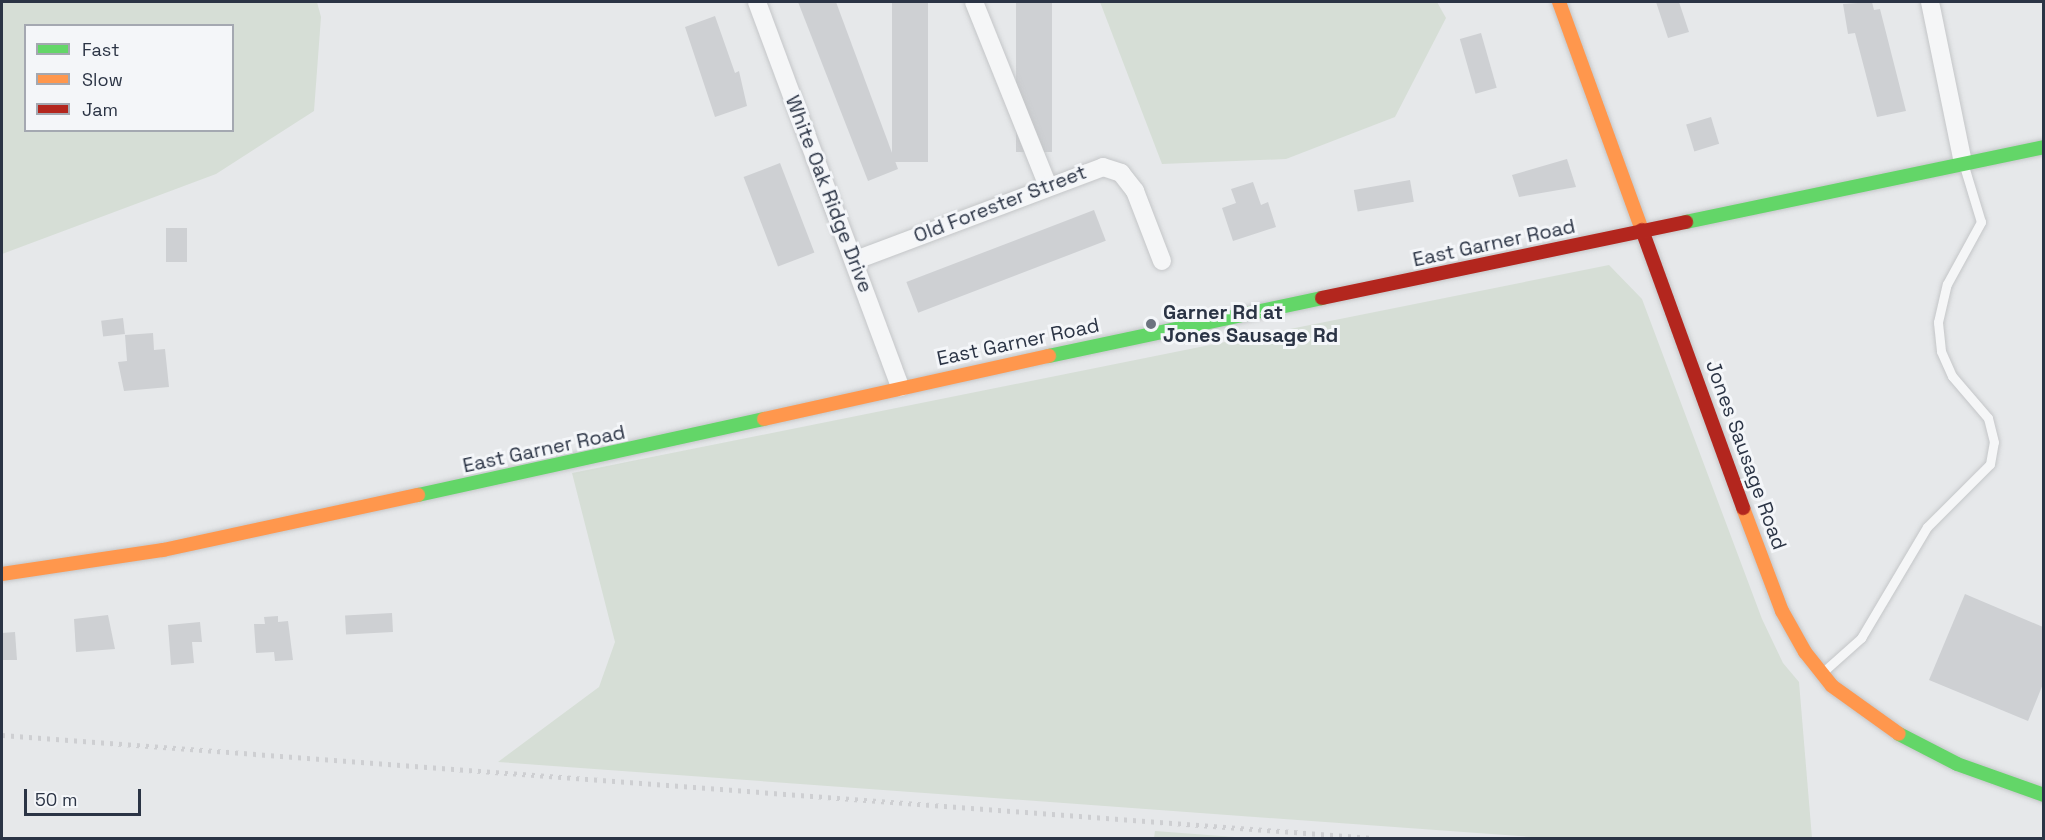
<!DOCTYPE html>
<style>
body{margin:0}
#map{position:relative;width:2045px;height:840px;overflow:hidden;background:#e6e8ea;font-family:"Space Grotesk",sans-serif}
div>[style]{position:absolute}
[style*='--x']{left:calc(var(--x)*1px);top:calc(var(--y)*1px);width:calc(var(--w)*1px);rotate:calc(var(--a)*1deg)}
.green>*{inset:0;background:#d6ded6}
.building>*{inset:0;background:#ced0d3;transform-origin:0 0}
.roads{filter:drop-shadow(0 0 2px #c4c6c8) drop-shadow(0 0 2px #c4c6c8)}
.lane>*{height:9px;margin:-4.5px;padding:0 4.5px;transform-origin:4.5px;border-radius:4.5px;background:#f5f6f7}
.street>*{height:18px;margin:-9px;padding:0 9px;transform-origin:9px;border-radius:9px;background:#f5f6f7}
.fast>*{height:14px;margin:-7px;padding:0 7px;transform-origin:7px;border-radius:7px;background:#63d668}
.slow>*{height:14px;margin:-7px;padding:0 7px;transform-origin:7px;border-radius:7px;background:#ff974d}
.jam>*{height:14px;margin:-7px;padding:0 7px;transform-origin:7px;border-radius:7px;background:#b3261e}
.rail>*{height:4.5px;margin-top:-2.25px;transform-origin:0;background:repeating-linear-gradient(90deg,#cecfd2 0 3px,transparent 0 9px)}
.dots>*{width:16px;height:16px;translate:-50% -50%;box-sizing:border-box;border:3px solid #f4f6f9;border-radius:50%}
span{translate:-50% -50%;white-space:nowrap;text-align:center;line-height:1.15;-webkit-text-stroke:6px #f4f6f9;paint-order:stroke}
.street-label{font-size:20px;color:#2b3445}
.poi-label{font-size:20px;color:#2b3445;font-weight:700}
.left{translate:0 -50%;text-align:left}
.frame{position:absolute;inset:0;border:3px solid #2b3445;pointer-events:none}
.legend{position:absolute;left:24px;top:24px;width:210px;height:108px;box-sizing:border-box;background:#f4f6f9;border:2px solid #a4a8b1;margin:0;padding:8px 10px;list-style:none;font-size:18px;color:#2b3445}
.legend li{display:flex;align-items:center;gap:12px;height:30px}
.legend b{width:30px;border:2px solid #a4a8b1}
.scale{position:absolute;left:24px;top:789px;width:117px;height:27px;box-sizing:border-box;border:3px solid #2b3445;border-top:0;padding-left:8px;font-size:18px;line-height:21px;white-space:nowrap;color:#2b3445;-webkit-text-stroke:4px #f4f6f9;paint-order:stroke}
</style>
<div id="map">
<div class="green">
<div style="clip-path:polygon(evenodd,2px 2px,317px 2px,321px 17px,314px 111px,216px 174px,2px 254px,2px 2px,26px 26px,232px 26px,232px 130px,26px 130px,26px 26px)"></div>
<div style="clip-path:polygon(1100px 2px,1437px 2px,1446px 18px,1395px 117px,1286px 159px,1162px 164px)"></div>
<div style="clip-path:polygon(1609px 265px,1642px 299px,1762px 619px,1783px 663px,1799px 682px,1812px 838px,1545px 838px,498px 762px,599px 687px,615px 642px,572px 473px)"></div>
<div style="clip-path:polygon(1155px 831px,1248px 838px,1154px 838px)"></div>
</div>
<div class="building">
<div style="clip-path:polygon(798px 2px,836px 2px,898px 169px,868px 181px)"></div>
<div style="left:892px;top:2px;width:36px;height:160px"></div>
<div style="left:1016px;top:2px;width:36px;height:150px"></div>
<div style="clip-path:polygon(1656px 2px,1679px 2px,1689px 32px,1668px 38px)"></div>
<div style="clip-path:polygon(1872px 2px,1874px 10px,1880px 9px,1906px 111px,1877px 117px,1855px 33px,1848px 34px,1843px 4px)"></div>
<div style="clip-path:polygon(715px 16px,735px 73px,739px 71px,747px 106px,715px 117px,685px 27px)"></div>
<div style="left:1481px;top:33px;width:57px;height:22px;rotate:74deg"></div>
<div style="left:1711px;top:117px;width:28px;height:26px;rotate:73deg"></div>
<div style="clip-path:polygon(1567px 159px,1576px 187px,1519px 197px,1512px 175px)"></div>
<div style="left:780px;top:163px;width:96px;height:39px;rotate:69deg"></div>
<div style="left:1410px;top:180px;width:22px;height:57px;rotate:80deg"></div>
<div style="clip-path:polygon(1253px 182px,1261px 205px,1268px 202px,1276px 227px,1233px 241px,1222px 208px,1236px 203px,1231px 189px)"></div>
<div style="left:1094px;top:210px;width:33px;height:201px;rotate:69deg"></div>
<div style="left:166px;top:228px;width:21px;height:34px"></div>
<div style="left:123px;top:318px;width:16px;height:22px;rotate:83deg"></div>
<div style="clip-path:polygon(153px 333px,154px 350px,165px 349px,169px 387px,124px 391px,118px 362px,127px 361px,125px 335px)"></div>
<div style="clip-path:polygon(1965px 594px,2043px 627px,2043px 684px,2028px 721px,1929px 680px)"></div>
<div style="left:392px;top:613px;width:19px;height:47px;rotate:87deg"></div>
<div style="clip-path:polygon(108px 615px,115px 649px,76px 652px,74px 619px)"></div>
<div style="clip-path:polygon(278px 616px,278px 622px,288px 621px,293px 660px,275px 661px,274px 652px,256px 653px,254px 624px,265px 624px,264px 617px)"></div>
<div style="clip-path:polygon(200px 622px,202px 642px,192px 642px,194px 663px,171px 665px,168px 625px)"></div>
<div style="clip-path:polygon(15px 632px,17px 660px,2px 660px,2px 633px)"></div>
</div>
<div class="roads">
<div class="lane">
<div style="--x:1824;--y:671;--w:50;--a:-41.7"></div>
<div style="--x:1861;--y:638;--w:129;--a:-59.3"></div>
<div style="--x:1927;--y:527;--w:89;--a:-45"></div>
<div style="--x:1990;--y:464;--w:22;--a:-80"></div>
<div style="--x:1994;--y:442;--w:25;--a:-104"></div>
<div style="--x:1988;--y:418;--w:55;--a:-130.6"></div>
<div style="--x:1952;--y:376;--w:27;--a:-114"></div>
<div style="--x:1941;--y:351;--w:29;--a:-96"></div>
<div style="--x:1938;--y:322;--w:39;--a:-77"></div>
<div style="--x:1947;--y:284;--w:71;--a:-61.3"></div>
<div style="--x:1981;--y:222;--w:59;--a:-106.9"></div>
</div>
<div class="street">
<div style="--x:757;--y:2;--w:411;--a:69.6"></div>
<div style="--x:974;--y:2;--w:198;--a:68.1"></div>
<div style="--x:1930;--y:2;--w:164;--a:78.4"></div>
<div style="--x:856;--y:260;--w:264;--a:-20.6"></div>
<div style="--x:1103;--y:167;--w:19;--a:18"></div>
<div style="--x:1121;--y:173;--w:23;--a:52"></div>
<div style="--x:1135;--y:191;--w:75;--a:68.9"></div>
</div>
<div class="fast">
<div style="--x:1686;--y:222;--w:366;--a:-11.8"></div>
<div style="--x:1049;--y:356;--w:279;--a:-12"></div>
<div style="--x:418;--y:495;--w:354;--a:-12.4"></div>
<div style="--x:1899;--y:734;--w:65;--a:27.3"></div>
<div style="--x:1957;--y:764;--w:92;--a:19.6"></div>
</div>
<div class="slow">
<div style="--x:1559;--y:2;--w:243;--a:70"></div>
<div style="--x:764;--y:419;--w:292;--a:-12.5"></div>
<div style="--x:1743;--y:508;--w:110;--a:69.3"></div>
<div style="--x:1782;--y:611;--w:47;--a:60.7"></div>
<div style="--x:1805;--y:652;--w:43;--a:51.5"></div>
<div style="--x:1832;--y:686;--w:82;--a:35.6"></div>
<div style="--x:2;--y:574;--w:163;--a:-8.5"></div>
<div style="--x:163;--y:550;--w:261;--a:-12.2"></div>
</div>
<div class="jam">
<div style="--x:1642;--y:230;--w:296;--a:70"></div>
<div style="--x:1322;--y:298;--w:372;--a:-11.8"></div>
</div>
</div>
<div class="rail">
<div style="--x:2;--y:735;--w:1374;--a:4.3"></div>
</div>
<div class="dots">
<div style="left:1151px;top:324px;background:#6c737f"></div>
</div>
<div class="street-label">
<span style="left:829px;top:194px;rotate:69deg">White Oak Ridge Drive</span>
<span style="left:1000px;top:204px;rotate:-21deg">Old Forester Street</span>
<span style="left:1494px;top:243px;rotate:-12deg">East Garner Road</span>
<span style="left:1018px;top:342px;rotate:-12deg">East Garner Road</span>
<span style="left:544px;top:449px;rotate:-12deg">East Garner Road</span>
<span style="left:1746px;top:455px;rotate:70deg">Jones Sausage Road</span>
</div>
<div class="poi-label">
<span class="left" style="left:1163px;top:324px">Garner Rd at<br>Jones Sausage Rd</span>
</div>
<div class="frame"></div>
<ul class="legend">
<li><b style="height:8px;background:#63d668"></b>Fast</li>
<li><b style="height:8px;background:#ff974d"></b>Slow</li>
<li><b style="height:8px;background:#b3261e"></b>Jam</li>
</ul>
<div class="scale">50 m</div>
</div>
